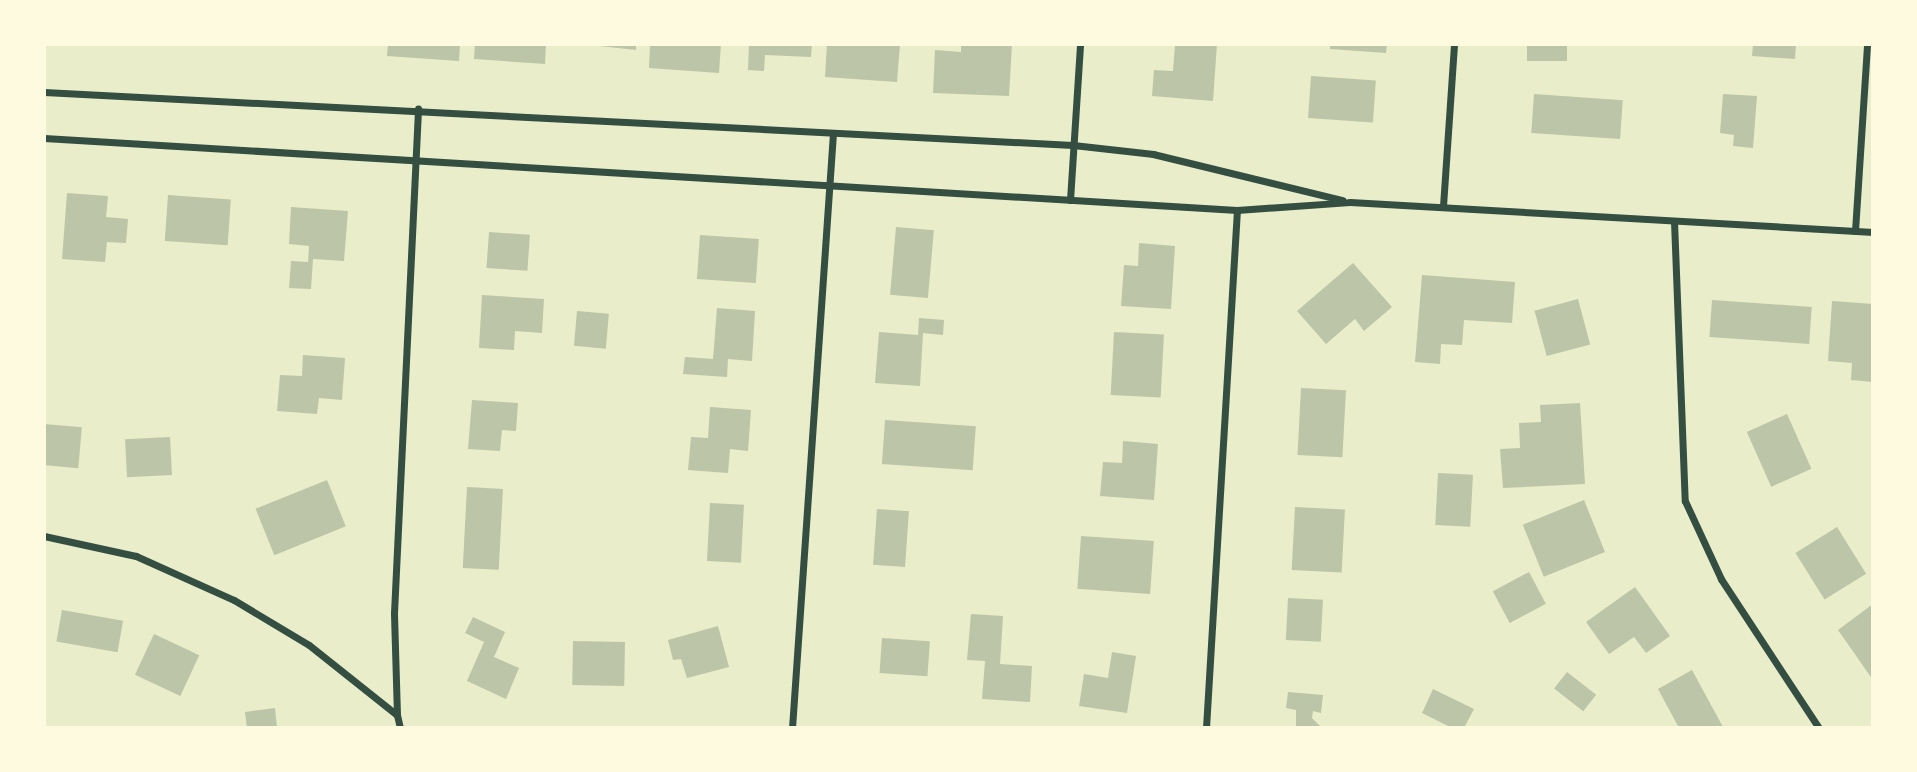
<!DOCTYPE html>
<style>
body{margin:0}
#map{position:relative;width:1917px;height:772px;overflow:hidden;background:#e9edc9;font-family:"DM Sans",sans-serif}
div>[style]{position:absolute}
[style*='--x']{left:calc(var(--x)*1px);top:calc(var(--y)*1px);width:calc(var(--w)*1px);rotate:calc(var(--a)*1deg)}
.building>*{inset:0;background:#bcc5a7;transform-origin:0 0}
.minor>*{height:7px;margin:-3.5px;padding:0 3.5px;transform-origin:3.5px;border-radius:3.5px;background:#344e41}
span{translate:-50% -50%;white-space:nowrap;text-align:center;line-height:1.15;-webkit-text-stroke:6px #fefae0;paint-order:stroke}
.frame{position:absolute;inset:0;border:46px solid #fefae0;pointer-events:none}
</style>
<div id="map">
<div class="building">
<div style="clip-path:polygon(388px 44px,460px 44px,459px 61px,387px 56px)"></div>
<div style="clip-path:polygon(475px 44px,546px 44px,545px 64px,474px 59px)"></div>
<div style="clip-path:polygon(582px 44px,636px 44px,636px 50px)"></div>
<div style="clip-path:polygon(650px 44px,721px 44px,719px 73px,649px 68px)"></div>
<div style="clip-path:polygon(749px 44px,812px 44px,811px 57px,765px 55px,764px 71px,748px 70px)"></div>
<div style="clip-path:polygon(827px 44px,900px 44px,897px 82px,825px 77px)"></div>
<div style="clip-path:polygon(961px 44px,1012px 44px,1009px 96px,933px 93px,935px 50px,961px 52px)"></div>
<div style="clip-path:polygon(1175px 44px,1217px 44px,1213px 101px,1152px 96px,1154px 70px,1173px 71px)"></div>
<div style="clip-path:polygon(1330px 44px,1387px 44px,1386px 53px,1330px 49px)"></div>
<div style="left:1527px;top:44px;width:40px;height:17px"></div>
<div style="clip-path:polygon(1753px 44px,1796px 44px,1795px 59px,1752px 56px)"></div>
<div style="left:1311px;top:76px;width:65px;height:42px;rotate:4deg"></div>
<div style="left:1534px;top:94px;width:89px;height:39px;rotate:4deg"></div>
<div style="clip-path:polygon(1723px 94px,1757px 96px,1753px 148px,1733px 146px,1734px 135px,1720px 133px)"></div>
<div style="clip-path:polygon(67px 193px,108px 196px,106px 217px,128px 219px,126px 243px,107px 242px,105px 262px,62px 259px)"></div>
<div style="left:168px;top:195px;width:63px;height:46px;rotate:4deg"></div>
<div style="clip-path:polygon(291px 207px,348px 211px,344px 261px,313px 259px,311px 289px,289px 288px,291px 261px,308px 262px,309px 246px,289px 244px)"></div>
<div style="left:896px;top:227px;width:38px;height:68px;rotate:5deg"></div>
<div style="left:489px;top:232px;width:41px;height:36px;rotate:4deg"></div>
<div style="left:700px;top:235px;width:59px;height:44px;rotate:4deg"></div>
<div style="clip-path:polygon(1139px 243px,1175px 246px,1171px 309px,1121px 306px,1124px 265px,1138px 266px)"></div>
<div style="clip-path:polygon(1353px 263px,1392px 307px,1364px 331px,1355px 319px,1326px 344px,1297px 311px)"></div>
<div style="clip-path:polygon(1422px 275px,1515px 282px,1512px 323px,1464px 320px,1462px 345px,1441px 344px,1440px 364px,1415px 362px)"></div>
<div style="clip-path:polygon(482px 295px,544px 299px,542px 333px,515px 331px,514px 350px,479px 348px)"></div>
<div style="left:1578px;top:299px;width:47px;height:45px;rotate:75deg"></div>
<div style="left:1712px;top:300px;width:100px;height:37px;rotate:4deg"></div>
<div style="clip-path:polygon(1832px 301px,1873px 304px,1873px 382px,1851px 380px,1852px 363px,1828px 361px)"></div>
<div style="clip-path:polygon(717px 308px,755px 311px,752px 361px,728px 359px,727px 377px,683px 374px,685px 357px,713px 359px)"></div>
<div style="left:577px;top:311px;width:32px;height:35px;rotate:5deg"></div>
<div style="clip-path:polygon(919px 318px,944px 320px,943px 335px,923px 333px,920px 386px,875px 383px,879px 332px,918px 335px)"></div>
<div style="left:1114px;top:332px;width:50px;height:63px;rotate:3deg"></div>
<div style="clip-path:polygon(303px 355px,345px 358px,342px 400px,319px 398px,317px 414px,277px 411px,280px 375px,302px 376px)"></div>
<div style="left:1301px;top:388px;width:45px;height:67px;rotate:3deg"></div>
<div style="clip-path:polygon(472px 400px,518px 403px,516px 431px,502px 430px,500px 451px,468px 449px)"></div>
<div style="clip-path:polygon(1580px 403px,1585px 484px,1503px 488px,1500px 449px,1520px 448px,1519px 423px,1541px 422px,1540px 405px)"></div>
<div style="clip-path:polygon(710px 407px,751px 410px,748px 451px,730px 449px,728px 473px,688px 470px,691px 437px,708px 438px)"></div>
<div style="left:1787px;top:414px;width:60px;height:44px;rotate:66deg"></div>
<div style="left:885px;top:420px;width:91px;height:44px;rotate:4deg"></div>
<div style="left:44px;top:424px;width:38px;height:41px;rotate:5deg"></div>
<div style="left:170px;top:437px;width:38px;height:45px;rotate:87deg"></div>
<div style="clip-path:polygon(1123px 441px,1158px 444px,1154px 500px,1100px 496px,1103px 462px,1122px 463px)"></div>
<div style="left:1438px;top:473px;width:35px;height:52px;rotate:3deg"></div>
<div style="left:327px;top:480px;width:50px;height:77px;rotate:68deg"></div>
<div style="left:467px;top:487px;width:36px;height:81px;rotate:3deg"></div>
<div style="left:1584px;top:500px;width:56px;height:66px;rotate:68deg"></div>
<div style="left:710px;top:503px;width:34px;height:58px;rotate:3deg"></div>
<div style="left:1295px;top:507px;width:50px;height:63px;rotate:3deg"></div>
<div style="left:877px;top:509px;width:32px;height:56px;rotate:4deg"></div>
<div style="left:1837px;top:527px;width:55px;height:49px;rotate:58deg"></div>
<div style="left:1081px;top:536px;width:73px;height:53px;rotate:4deg"></div>
<div style="left:1529px;top:572px;width:36px;height:41px;rotate:62deg"></div>
<div style="clip-path:polygon(1635px 587px,1670px 636px,1646px 653px,1634px 637px,1609px 654px,1586px 622px)"></div>
<div style="left:1288px;top:598px;width:35px;height:42px;rotate:3deg"></div>
<div style="clip-path:polygon(1873px 604px,1873px 680px,1838px 630px)"></div>
<div style="left:62px;top:610px;width:62px;height:32px;rotate:10deg"></div>
<div style="clip-path:polygon(971px 614px,1003px 616px,1000px 664px,1032px 666px,1030px 702px,982px 699px,985px 661px,967px 660px)"></div>
<div style="clip-path:polygon(473px 617px,505px 632px,494px 657px,519px 668px,506px 699px,467px 681px,484px 642px,465px 633px)"></div>
<div style="clip-path:polygon(718px 626px,729px 667px,687px 678px,681px 659px,673px 660px,668px 640px)"></div>
<div style="left:154px;top:634px;width:50px;height:45px;rotate:25deg"></div>
<div style="left:882px;top:638px;width:48px;height:35px;rotate:4deg"></div>
<div style="left:573px;top:641px;width:52px;height:44px;rotate:1deg"></div>
<div style="clip-path:polygon(1112px 652px,1136px 656px,1127px 713px,1079px 706px,1084px 674px,1108px 678px)"></div>
<div style="clip-path:polygon(1692px 670px,1723px 727px,1721px 728px,1679px 728px,1658px 689px)"></div>
<div style="left:1567px;top:672px;width:37px;height:21px;rotate:38deg"></div>
<div style="clip-path:polygon(1433px 689px,1474px 709px,1464px 728px,1452px 728px,1422px 713px)"></div>
<div style="clip-path:polygon(1288px 692px,1323px 695px,1321px 713px,1313px 711px,1312px 718px,1322px 728px,1296px 728px,1296px 710px,1286px 708px)"></div>
<div style="clip-path:polygon(275px 708px,277px 728px,247px 728px,245px 712px)"></div>
</div>
<div class="minor">
<div style="--x:44;--y:92;--w:1030;--a:2.95"></div>
<div style="--x:1073;--y:145;--w:81;--a:6.4"></div>
<div style="--x:1153;--y:154;--w:195;--a:13.7"></div>
<div style="--x:44;--y:138;--w:1195;--a:3.45"></div>
<div style="--x:1237;--y:210;--w:113;--a:-4"></div>
<div style="--x:1350;--y:202;--w:524;--a:3.28"></div>
<div style="--x:1070;--y:200;--w:156;--a:-86.3"></div>
<div style="--x:1443;--y:206;--w:162;--a:-86.1"></div>
<div style="--x:1674;--y:221;--w:280;--a:87.8"></div>
<div style="--x:1685;--y:501;--w:86;--a:65.2"></div>
<div style="--x:1721;--y:579;--w:178;--a:56.7"></div>
<div style="--x:1855;--y:231;--w:187;--a:-86.3"></div>
<div style="--x:44;--y:536;--w:94;--a:12.3"></div>
<div style="--x:136;--y:556;--w:107;--a:24.2"></div>
<div style="--x:234;--y:600;--w:87;--a:31"></div>
<div style="--x:309;--y:645;--w:112;--a:38.5"></div>
<div style="--x:400;--y:728;--w:13;--a:-103"></div>
<div style="--x:397;--y:715;--w:102;--a:-91.7"></div>
<div style="--x:394;--y:613;--w:505;--a:-87.27"></div>
<div style="--x:792;--y:728;--w:596;--a:-86.06"></div>
<div style="--x:1206;--y:728;--w:519;--a:-86.58"></div>
</div>
<div class="frame"></div>
</div>
